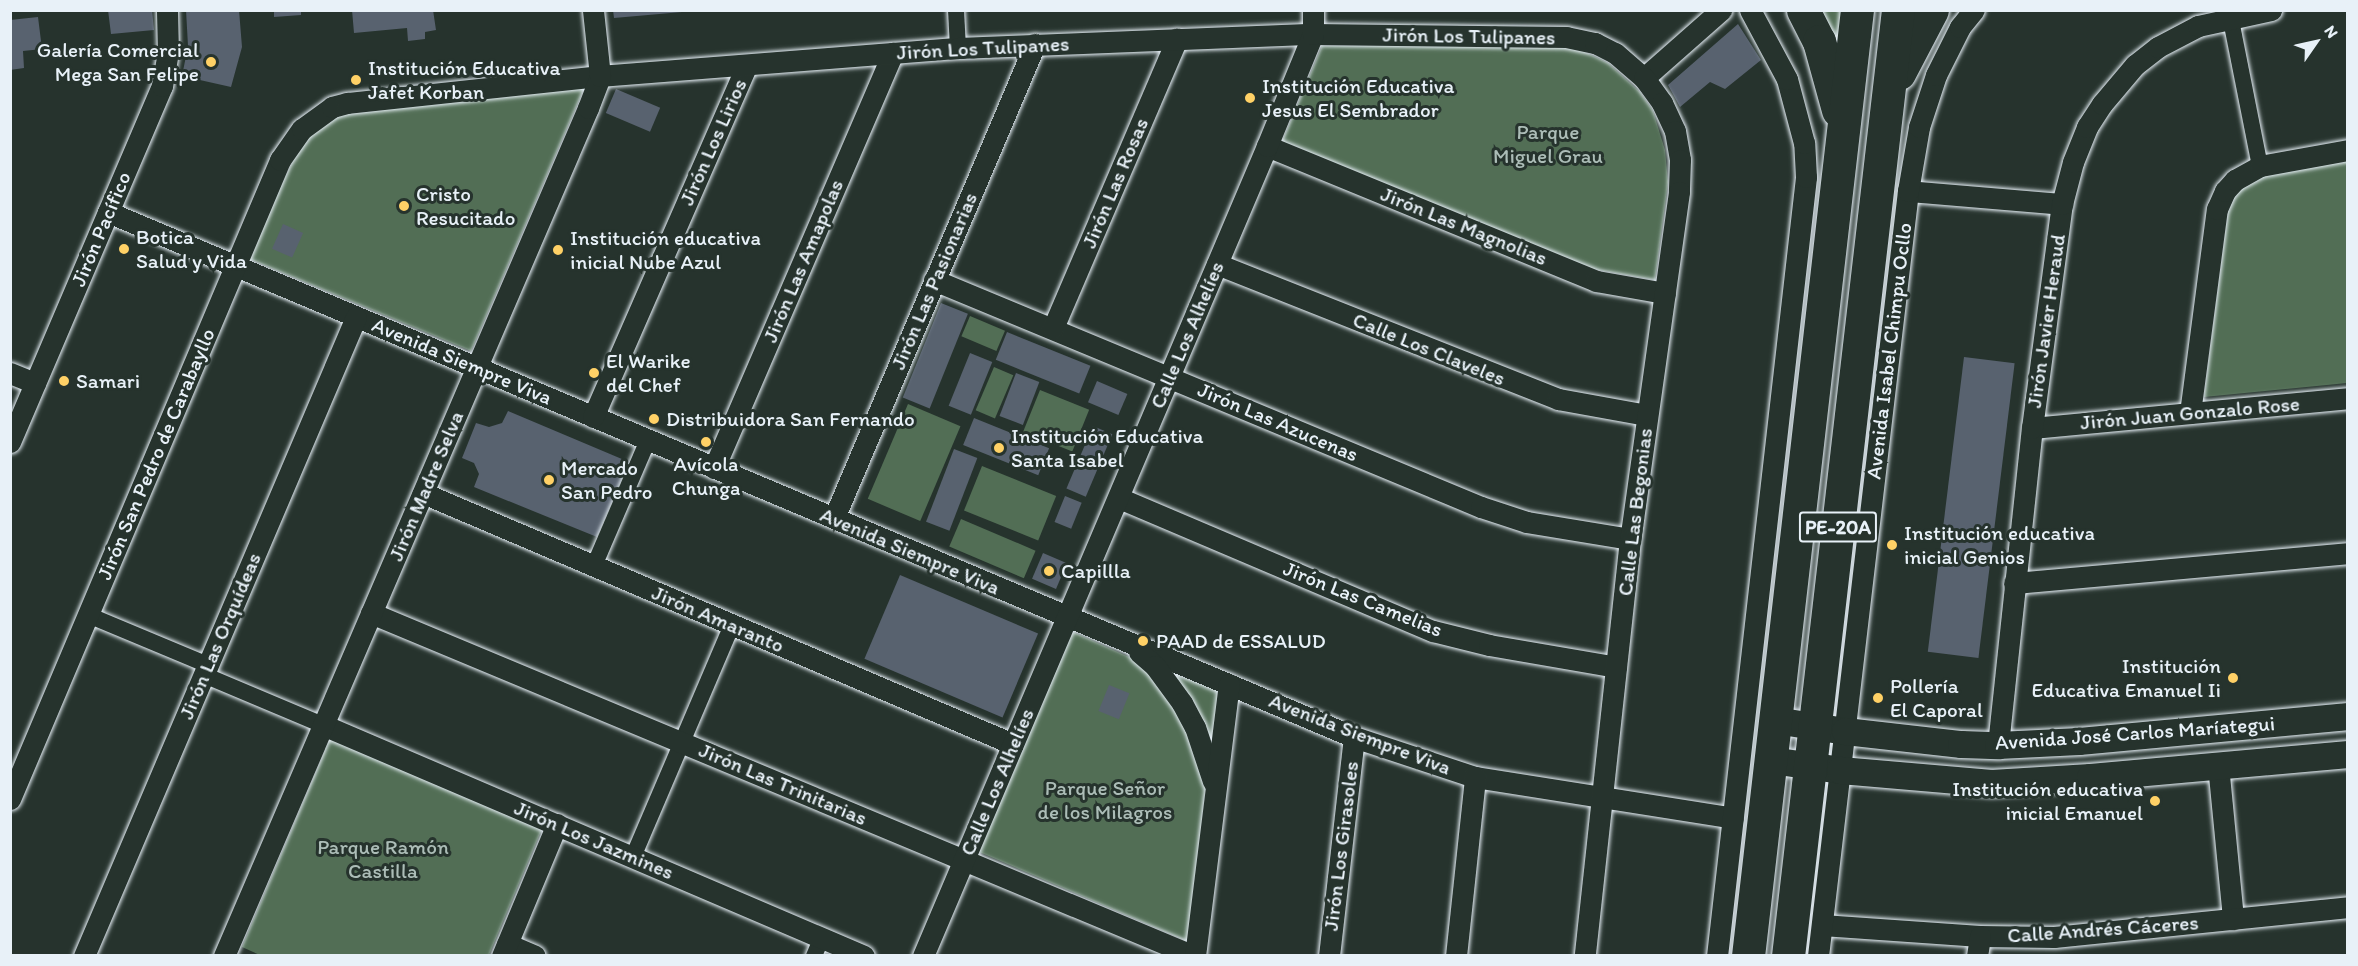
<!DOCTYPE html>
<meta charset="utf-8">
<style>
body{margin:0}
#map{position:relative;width:2358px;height:966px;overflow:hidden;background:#26332d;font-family:Itim,sans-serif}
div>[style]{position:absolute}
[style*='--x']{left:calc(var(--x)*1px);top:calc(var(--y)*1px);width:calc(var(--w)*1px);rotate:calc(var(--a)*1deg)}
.green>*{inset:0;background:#526e55;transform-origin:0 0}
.building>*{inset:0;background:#58626f;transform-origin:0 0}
.roads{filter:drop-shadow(0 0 2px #e8f1f8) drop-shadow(0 0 2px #e8f1f8)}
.pedestrian>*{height:16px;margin:-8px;padding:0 8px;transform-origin:8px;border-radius:8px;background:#26332d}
.minor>*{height:21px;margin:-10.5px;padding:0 10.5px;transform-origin:10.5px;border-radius:10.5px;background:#26332d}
.tertiary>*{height:27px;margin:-13.5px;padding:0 13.5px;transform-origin:13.5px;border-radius:13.5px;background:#26332d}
.primary>*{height:33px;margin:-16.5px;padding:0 16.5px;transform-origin:16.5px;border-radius:16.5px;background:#26332d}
.dots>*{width:16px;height:16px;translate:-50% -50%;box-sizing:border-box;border:3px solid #26332d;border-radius:50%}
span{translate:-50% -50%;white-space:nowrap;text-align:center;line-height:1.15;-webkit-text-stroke:6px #26332d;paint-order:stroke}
.shield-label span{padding:2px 4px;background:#26332d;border:2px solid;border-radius:4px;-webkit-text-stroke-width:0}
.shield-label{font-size:20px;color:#e8f1f8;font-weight:700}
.street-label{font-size:21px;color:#e8f1f8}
.poi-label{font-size:21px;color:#e8f1f8}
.right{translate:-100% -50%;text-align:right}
.left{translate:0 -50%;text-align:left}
.park-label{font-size:21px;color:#acbdb7}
.frame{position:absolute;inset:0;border:12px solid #e8f1f8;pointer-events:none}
.north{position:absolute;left:2286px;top:12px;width:60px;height:60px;-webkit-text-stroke:4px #26332d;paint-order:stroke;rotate:56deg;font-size:16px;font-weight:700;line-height:24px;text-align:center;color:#e8f1f8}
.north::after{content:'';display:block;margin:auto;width:21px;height:27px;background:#e8f1f8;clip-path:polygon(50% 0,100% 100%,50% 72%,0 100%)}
</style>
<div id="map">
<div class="green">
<div style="clip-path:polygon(1812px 11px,1847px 11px,1841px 87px)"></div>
<div style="clip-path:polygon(1556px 43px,1574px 47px,1608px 63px,1640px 92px,1653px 111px,1665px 150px,1668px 182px,1655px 280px,1593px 269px,1281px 144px,1322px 46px)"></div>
<div style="clip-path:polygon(586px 84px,471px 351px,247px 258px,302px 142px,337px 115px)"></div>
<div style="clip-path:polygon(2347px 157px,2347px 383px,2204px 397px,2228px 211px,2235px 195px,2245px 183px,2260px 175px)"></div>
<div style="left:970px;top:316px;width:38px;height:22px;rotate:23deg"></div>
<div style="left:994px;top:367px;width:21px;height:47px;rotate:23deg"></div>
<div style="left:1040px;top:390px;width:53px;height:45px;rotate:22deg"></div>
<div style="left:908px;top:404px;width:57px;height:103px;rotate:23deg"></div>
<div style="left:982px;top:466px;width:80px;height:48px;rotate:22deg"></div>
<div style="left:961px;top:519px;width:81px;height:30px;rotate:23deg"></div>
<div style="clip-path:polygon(1073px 632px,1129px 657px,1145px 667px,1173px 701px,1206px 781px,1189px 942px,977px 851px)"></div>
<div style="clip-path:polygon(1167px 671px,1218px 691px,1212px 755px)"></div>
<div style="clip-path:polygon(332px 734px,544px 824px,489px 955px,262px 956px,242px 947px)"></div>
</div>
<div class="building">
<div style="clip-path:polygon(108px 10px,152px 10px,154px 30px,111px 34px)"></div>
<div style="clip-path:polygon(186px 10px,239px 10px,242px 47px,231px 87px,182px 76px,188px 46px)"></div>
<div style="clip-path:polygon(274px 10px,301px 10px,301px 15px,274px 17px)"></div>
<div style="clip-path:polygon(352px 10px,433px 10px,436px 30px,425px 32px,425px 39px,408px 41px,407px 28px,354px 33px)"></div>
<div style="clip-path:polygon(613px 10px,682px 10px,682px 12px,614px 18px)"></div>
<div style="clip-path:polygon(38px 17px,42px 49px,23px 51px,24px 68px,10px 70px,10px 20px)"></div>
<div style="clip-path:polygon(1738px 24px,1761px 60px,1725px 89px,1710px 82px,1680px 107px,1668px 85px)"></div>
<div style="left:616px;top:89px;width:48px;height:26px;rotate:23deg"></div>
<div style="left:283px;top:224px;width:22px;height:27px;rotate:24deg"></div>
<div style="left:941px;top:303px;width:29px;height:102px;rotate:22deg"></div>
<div style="left:1007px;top:332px;width:90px;height:30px;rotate:22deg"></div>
<div style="left:970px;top:353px;width:24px;height:57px;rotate:22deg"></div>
<div style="left:1964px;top:357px;width:51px;height:297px;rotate:7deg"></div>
<div style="left:1016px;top:373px;width:25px;height:46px;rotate:21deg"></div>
<div style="left:1097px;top:381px;width:33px;height:23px;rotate:23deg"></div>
<div style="clip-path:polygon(508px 411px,629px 462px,597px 537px,474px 487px,479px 474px,474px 463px,462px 458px,476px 423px,489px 427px,502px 423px)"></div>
<div style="left:974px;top:418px;width:81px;height:29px;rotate:22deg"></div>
<div style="left:1093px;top:426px;width:21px;height:68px;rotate:23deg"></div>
<div style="left:954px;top:449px;width:25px;height:78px;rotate:21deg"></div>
<div style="left:1065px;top:496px;width:18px;height:28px;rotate:22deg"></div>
<div style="left:1043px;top:553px;width:26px;height:28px;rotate:23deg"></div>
<div style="left:900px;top:575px;width:150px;height:91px;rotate:23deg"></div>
<div style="left:1109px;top:685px;width:22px;height:28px;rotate:22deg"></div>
</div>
<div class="roads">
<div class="pedestrian">
<div style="--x:956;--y:10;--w:38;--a:87"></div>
<div style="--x:2229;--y:10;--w:159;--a:78.8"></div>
<div style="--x:594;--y:566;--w:137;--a:-66.8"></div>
<div style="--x:88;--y:615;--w:130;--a:22.6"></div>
<div style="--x:204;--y:675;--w:129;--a:22.8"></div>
<div style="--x:633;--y:857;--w:252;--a:-66.9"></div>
<div style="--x:814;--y:956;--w:21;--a:-67"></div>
</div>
<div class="minor">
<div style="--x:1644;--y:78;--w:103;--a:-41.4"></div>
<div style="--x:1267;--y:146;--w:356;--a:22.3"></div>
<div style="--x:1596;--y:281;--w:70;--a:9.9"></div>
<div style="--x:1908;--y:191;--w:155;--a:4.8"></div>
<div style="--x:108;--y:212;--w:1352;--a:22.85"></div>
<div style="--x:1354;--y:737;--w:127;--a:18.3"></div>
<div style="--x:1475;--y:777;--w:261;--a:9"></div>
<div style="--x:1217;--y:264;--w:367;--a:21.6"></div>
<div style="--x:1558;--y:399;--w:90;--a:10.2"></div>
<div style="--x:934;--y:280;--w:592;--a:22.54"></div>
<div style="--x:1481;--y:507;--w:48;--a:18.1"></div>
<div style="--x:1527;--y:522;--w:104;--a:9.4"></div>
<div style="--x:1053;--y:328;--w:315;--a:-66.8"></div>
<div style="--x:10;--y:373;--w:27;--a:22"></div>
<div style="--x:2190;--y:413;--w:206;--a:-82.5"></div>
<div style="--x:2217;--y:209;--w:20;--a:-66"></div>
<div style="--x:2225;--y:191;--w:15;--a:-48"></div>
<div style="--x:2235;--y:180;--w:29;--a:-29"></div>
<div style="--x:2260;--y:166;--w:89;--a:-10.3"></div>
<div style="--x:593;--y:417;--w:384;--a:-66.4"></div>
<div style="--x:2032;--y:428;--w:317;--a:-5.4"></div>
<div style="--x:10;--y:442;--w:387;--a:-66.9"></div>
<div style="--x:162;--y:86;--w:35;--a:-80"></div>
<div style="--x:168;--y:52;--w:42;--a:-91.4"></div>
<div style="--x:714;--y:468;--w:452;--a:-66.7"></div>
<div style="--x:423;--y:493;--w:641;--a:23.05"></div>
<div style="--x:1119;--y:498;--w:341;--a:23"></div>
<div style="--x:1433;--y:631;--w:58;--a:14"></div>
<div style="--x:1489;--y:645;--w:129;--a:9.8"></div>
<div style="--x:834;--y:518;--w:515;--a:-67.02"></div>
<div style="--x:2014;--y:583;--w:335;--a:-5.1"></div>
<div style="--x:371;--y:613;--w:892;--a:22.62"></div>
<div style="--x:1139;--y:652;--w:21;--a:41"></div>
<div style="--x:1155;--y:666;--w:46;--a:53.9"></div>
<div style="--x:1182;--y:703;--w:27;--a:62"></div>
<div style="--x:1195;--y:727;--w:57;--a:71.6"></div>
<div style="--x:323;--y:725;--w:588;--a:23.12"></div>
<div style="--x:1998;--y:745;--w:319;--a:-83.9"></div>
<div style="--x:2032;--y:428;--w:226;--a:-82.4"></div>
<div style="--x:2062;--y:204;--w:43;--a:-75.3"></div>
<div style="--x:2073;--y:162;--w:38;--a:-68"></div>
<div style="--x:2087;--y:127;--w:27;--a:-57"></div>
<div style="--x:2102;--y:104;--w:51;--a:-49.8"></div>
<div style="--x:2135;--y:65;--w:29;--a:-38"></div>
<div style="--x:2158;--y:47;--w:45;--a:-27.7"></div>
<div style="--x:2198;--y:26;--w:75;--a:-12.4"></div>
<div style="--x:2218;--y:765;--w:155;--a:84.4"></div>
<div style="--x:10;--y:799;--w:694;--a:-67.09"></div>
<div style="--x:280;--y:160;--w:38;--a:-55"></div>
<div style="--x:302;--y:129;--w:37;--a:-36"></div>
<div style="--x:332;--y:107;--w:16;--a:-15"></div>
<div style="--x:347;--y:103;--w:254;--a:-6.1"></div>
<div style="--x:600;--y:76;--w:359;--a:-4.5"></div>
<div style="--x:958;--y:48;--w:355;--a:-2.3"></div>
<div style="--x:1313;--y:34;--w:253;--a:0.7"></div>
<div style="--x:1566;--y:37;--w:30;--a:12"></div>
<div style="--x:1595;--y:43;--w:22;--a:27"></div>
<div style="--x:1615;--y:53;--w:38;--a:41"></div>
<div style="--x:1644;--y:78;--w:31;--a:54"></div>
<div style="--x:1662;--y:103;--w:31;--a:65"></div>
<div style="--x:1675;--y:131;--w:29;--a:80"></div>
<div style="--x:1680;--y:160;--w:32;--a:92"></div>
<div style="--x:1679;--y:192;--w:350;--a:98"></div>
<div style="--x:1630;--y:539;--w:419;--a:96.2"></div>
<div style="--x:1822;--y:925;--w:158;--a:4"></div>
<div style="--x:1980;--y:936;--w:74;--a:0.8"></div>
<div style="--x:2054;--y:937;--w:296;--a:-5.8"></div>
<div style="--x:507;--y:944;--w:30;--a:23"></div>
<div style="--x:84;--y:956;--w:694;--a:-66.94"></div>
<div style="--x:224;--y:956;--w:923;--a:-66.77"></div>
<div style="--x:588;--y:108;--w:34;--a:-69"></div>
<div style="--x:600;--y:76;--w:66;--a:-96.1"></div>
<div style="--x:502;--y:956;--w:143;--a:-67.4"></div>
<div style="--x:923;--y:956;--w:880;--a:-66.99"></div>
<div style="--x:1267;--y:146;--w:121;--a:-67.7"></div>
<div style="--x:1313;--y:34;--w:24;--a:-90"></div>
<div style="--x:1195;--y:956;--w:274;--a:-82.9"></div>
<div style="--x:1329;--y:956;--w:220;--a:-83.5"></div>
<div style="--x:1456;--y:956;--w:180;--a:-83.9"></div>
<div style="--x:1717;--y:956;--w:784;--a:-83.48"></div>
<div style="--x:1806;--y:177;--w:34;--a:-93"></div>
<div style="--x:1804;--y:143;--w:66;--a:-104.9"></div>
<div style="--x:1787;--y:79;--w:78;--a:-118.2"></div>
<div style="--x:1818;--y:956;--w:770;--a:-83.29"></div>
<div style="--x:1908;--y:191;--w:65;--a:-80.2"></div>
<div style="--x:1919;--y:127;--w:55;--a:-71.9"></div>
<div style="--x:1936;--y:75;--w:54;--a:-63.4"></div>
<div style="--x:1960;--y:27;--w:22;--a:-51"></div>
<div style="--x:1977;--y:956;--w:20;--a:-81"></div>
</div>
<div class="tertiary">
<div style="--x:1775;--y:720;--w:71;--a:8.9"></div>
<div style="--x:1845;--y:731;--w:117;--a:6.4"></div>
<div style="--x:1961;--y:744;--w:37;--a:2"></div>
<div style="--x:1998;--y:745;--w:81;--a:-2.8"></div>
<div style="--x:2079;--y:741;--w:270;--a:-5.3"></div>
<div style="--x:1771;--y:760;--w:70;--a:8.2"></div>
<div style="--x:1840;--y:770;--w:152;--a:4.9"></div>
<div style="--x:1991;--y:783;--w:99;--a:-3.5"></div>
<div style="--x:2090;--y:777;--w:259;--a:-5.1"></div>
</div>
<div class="primary">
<div style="--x:1803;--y:10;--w:35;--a:63"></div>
<div style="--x:1819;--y:41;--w:72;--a:74.6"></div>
<div style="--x:1899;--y:73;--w:71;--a:-62.4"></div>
<div style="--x:1748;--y:956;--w:952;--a:-83.43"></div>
<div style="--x:1788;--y:956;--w:952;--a:-83.37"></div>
</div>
</div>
<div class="dots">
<div style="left:211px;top:62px;background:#ffd166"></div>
<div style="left:356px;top:80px;background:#ffd166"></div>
<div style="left:1250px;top:98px;background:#ffd166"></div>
<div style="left:404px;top:206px;background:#ffd166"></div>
<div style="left:124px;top:249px;background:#ffd166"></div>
<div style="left:558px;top:250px;background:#ffd166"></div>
<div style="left:594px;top:373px;background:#ffd166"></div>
<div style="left:64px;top:381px;background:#ffd166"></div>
<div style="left:654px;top:419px;background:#ffd166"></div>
<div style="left:706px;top:442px;background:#ffd166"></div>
<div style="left:999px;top:448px;background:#ffd166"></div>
<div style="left:549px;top:480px;background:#ffd166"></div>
<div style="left:1892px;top:545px;background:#ffd166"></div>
<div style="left:1049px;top:571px;background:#ffd166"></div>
<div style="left:1143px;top:641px;background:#ffd166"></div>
<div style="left:2233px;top:678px;background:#ffd166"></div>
<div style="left:1878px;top:698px;background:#ffd166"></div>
<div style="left:2155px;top:801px;background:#ffd166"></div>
</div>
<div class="shield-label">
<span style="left:1838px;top:527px">PE-20A</span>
</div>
<div class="street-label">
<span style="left:1469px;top:36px;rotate:1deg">Jirón Los Tulipanes</span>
<span style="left:983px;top:48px;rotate:-3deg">Jirón Los Tulipanes</span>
<span style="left:713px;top:142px;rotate:-66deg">Jirón Los Lirios</span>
<span style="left:1115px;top:183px;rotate:-67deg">Jirón Las Rosas</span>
<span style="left:1464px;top:226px;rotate:22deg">Jirón Las Magnolias</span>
<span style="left:101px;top:229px;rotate:-67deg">Jirón Pacífico</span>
<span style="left:803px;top:261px;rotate:-67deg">Jirón Las Amapolas</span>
<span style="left:934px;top:281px;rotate:-67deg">Jirón Las Pasionarias</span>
<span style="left:2046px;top:321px;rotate:-82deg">Jirón Javier Heraud</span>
<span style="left:1187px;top:335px;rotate:-67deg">Calle Los Alhelíes</span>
<span style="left:1429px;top:349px;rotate:22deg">Calle Los Claveles</span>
<span style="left:1889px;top:351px;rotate:-83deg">Avenida Isabel Chimpu Ocllo</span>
<span style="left:462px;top:361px;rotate:23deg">Avenida Siempre Viva</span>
<span style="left:2190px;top:413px;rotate:-5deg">Jirón Juan Gonzalo Rose</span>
<span style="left:1278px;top:422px;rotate:23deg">Jirón Las Azucenas</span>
<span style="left:156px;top:454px;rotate:-67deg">Jirón San Pedro de Carabayllo</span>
<span style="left:426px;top:486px;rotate:-67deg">Jirón Madre Selva</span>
<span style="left:1635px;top:512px;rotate:-83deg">Calle Las Begonias</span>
<span style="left:910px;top:551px;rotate:23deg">Avenida Siempre Viva</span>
<span style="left:1363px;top:599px;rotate:22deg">Jirón Las Camelias</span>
<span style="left:718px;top:619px;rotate:23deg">Jirón Amaranto</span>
<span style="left:220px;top:636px;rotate:-67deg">Jirón Las Orquídeas</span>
<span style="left:2135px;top:733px;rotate:-4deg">Avenida José Carlos Maríategui</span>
<span style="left:1360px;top:734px;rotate:21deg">Avenida Siempre Viva</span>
<span style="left:997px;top:782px;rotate:-67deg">Calle Los Alhelíes</span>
<span style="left:783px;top:784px;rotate:23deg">Jirón Las Trinitarias</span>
<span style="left:594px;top:840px;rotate:23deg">Jirón Los Jazmines</span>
<span style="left:1341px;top:846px;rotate:-83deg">Jirón Los Girasoles</span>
<span style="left:2103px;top:929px;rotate:-4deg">Calle Andrés Cáceres</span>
</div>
<div class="poi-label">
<span class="right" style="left:199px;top:62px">Galería Comercial<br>Mega San Felipe</span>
<span class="left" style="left:368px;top:80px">Institución Educativa<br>Jafet Korban</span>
<span class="left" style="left:1262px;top:98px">Institución Educativa<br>Jesus El Sembrador</span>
<span class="left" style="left:416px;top:206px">Cristo<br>Resucitado</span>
<span class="left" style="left:136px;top:249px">Botica<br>Salud y Vida</span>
<span class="left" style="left:570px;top:250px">Institución educativa<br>inicial Nube Azul</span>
<span class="left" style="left:606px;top:373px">El Warike<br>del Chef</span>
<span class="left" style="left:76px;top:381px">Samari</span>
<span class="left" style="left:666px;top:419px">Distribuidora San Fernando</span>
<span class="left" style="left:1011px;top:448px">Institución Educativa<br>Santa Isabel</span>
<span style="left:706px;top:476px">Avícola<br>Chunga</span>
<span class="left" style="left:561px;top:480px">Mercado<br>San Pedro</span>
<span class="left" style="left:1904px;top:545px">Institución educativa<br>inicial Genios</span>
<span class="left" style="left:1061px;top:571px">Capillla</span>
<span class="left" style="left:1156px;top:641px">PAAD de ESSALUD</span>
<span class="right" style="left:2221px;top:678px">Institución<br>Educativa Emanuel Ii</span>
<span class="left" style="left:1890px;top:698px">Pollería<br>El Caporal</span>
<span class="right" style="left:2143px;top:801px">Institución educativa<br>inicial Emanuel</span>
</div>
<div class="park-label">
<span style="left:1548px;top:144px">Parque<br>Miguel Grau</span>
<span style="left:1105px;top:800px">Parque Señor<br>de los Milagros</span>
<span style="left:383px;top:859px">Parque Ramón<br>Castilla</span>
</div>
<div class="frame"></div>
<div class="north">N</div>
</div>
